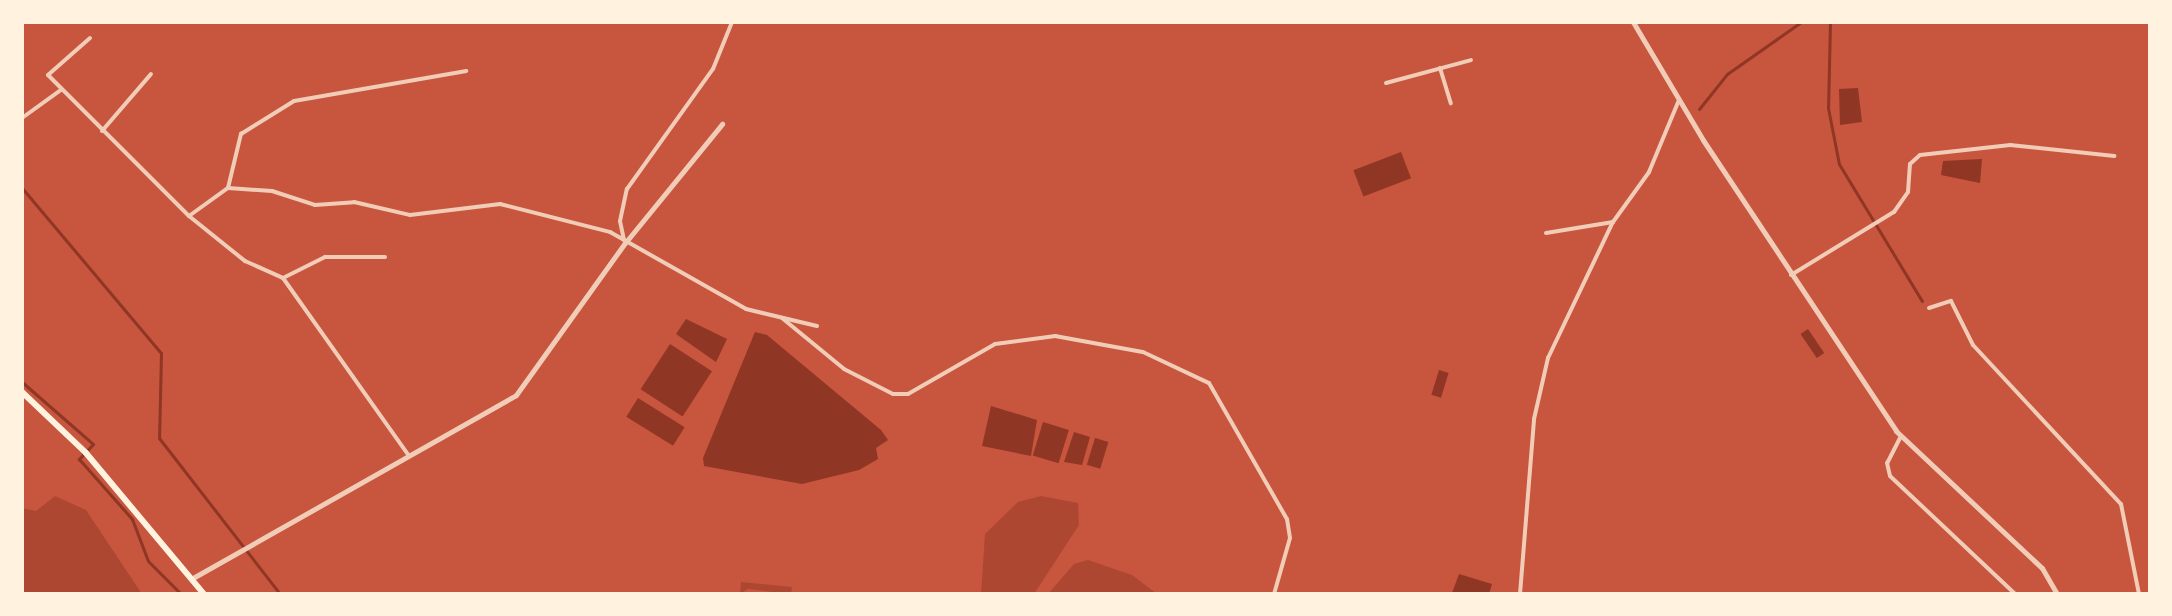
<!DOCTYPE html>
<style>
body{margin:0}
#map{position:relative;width:2172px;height:616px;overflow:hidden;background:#c8553d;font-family:Overpass,sans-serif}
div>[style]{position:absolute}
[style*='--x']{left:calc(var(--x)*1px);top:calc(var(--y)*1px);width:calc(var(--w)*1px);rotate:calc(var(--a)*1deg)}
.green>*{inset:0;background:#ae4732}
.water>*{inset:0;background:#8f3625;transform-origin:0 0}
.stream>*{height:3px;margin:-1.5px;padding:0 1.5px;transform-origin:1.5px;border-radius:1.5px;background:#8f3625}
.minor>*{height:4px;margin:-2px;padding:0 2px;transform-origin:2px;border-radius:2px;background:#f1ccb7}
.tertiary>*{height:5px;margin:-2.5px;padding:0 2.5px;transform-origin:2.5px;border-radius:2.5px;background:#f1ccb7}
.secondary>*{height:6px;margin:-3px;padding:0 3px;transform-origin:3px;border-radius:3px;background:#fff3e0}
span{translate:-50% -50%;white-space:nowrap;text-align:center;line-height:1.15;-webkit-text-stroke:7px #fff3e0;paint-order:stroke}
.frame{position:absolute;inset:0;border:24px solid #fff3e0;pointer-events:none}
</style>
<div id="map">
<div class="green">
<div style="clip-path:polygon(55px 496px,86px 510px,142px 594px,22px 594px,22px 508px,36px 511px)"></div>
<div style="clip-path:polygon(1041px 496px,1078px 503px,1079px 525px,1034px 594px,981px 594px,985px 534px,1018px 502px)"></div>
<div style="clip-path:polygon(1088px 560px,1132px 575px,1157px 594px,1048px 594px,1074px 564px)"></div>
<div style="clip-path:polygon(741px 582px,792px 587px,791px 594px,748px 589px,740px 594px)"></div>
</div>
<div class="water">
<div style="clip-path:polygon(1858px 88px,1862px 122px,1840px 125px,1839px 89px)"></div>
<div style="left:1401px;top:152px;width:28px;height:51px;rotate:69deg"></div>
<div style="clip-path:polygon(1982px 159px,1980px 183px,1941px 175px,1943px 161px)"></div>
<div style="clip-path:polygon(686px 319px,727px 339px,716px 362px,676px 334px)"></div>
<div style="left:1808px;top:329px;width:29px;height:9px;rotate:56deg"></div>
<div style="clip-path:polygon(755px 332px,767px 335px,881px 430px,888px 440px,876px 448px,878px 459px,859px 470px,802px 484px,704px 466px,703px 458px)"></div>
<div style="left:670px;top:344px;width:50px;height:54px;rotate:33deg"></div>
<div style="left:1439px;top:370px;width:10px;height:26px;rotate:17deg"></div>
<div style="left:638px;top:398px;width:55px;height:22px;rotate:32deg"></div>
<div style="clip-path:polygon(991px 406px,1037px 420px,1031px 456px,982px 446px)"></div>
<div style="left:1043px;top:422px;width:27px;height:35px;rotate:17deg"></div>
<div style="clip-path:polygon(1074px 432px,1090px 437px,1082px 465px,1064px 462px)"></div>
<div style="left:1095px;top:438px;width:14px;height:28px;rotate:17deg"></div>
<div style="clip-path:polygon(1459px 574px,1492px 584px,1489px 594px,1452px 593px)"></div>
</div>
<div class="stream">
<div style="--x:1830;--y:22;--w:86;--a:91.3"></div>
<div style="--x:1828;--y:108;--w:57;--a:78.9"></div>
<div style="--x:1839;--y:164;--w:160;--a:58.8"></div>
<div style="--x:1699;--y:109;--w:45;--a:-51.3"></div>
<div style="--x:1727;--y:74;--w:90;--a:-35.1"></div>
<div style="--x:22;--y:188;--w:216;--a:49.9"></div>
<div style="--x:161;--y:353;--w:85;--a:91.3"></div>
<div style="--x:159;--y:438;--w:197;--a:52.2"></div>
<div style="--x:22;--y:382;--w:94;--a:41.1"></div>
<div style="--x:93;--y:444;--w:21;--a:133"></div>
<div style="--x:79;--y:459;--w:80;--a:48.5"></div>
<div style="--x:132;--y:519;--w:45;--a:69.1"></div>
<div style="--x:148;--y:561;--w:47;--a:45"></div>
</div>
<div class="minor">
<div style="--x:90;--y:38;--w:56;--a:138.6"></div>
<div style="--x:48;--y:75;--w:199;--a:45"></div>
<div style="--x:189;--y:216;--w:72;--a:38.8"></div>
<div style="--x:245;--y:261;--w:42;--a:24.1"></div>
<div style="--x:283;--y:278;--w:47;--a:-26.6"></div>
<div style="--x:325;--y:257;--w:60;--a:0"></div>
<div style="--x:1440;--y:68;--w:37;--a:73"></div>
<div style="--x:1386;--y:83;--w:88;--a:-15.1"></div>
<div style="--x:22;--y:118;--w:48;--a:-35.7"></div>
<div style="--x:102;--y:131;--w:75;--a:-49.3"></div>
<div style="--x:228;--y:188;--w:56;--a:-76.5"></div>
<div style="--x:241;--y:134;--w:62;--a:-31.9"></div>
<div style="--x:294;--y:101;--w:175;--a:-9.9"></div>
<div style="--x:189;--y:216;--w:48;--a:-35.7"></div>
<div style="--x:228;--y:188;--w:44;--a:3.9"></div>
<div style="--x:272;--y:191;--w:45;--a:18"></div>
<div style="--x:315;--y:205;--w:39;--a:-4"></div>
<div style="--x:354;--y:202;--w:57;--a:13.1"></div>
<div style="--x:410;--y:215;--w:91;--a:-7"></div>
<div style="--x:500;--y:204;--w:114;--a:14.3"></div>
<div style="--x:610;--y:232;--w:156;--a:29.5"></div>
<div style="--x:746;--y:309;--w:73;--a:13.5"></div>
<div style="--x:1546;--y:233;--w:68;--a:-9.3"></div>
<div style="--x:624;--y:240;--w:19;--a:-102"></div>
<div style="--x:620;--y:221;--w:33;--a:-78"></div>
<div style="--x:627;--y:189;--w:148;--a:-54.4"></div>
<div style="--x:713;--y:69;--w:51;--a:-68"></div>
<div style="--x:1791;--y:275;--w:121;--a:-31.5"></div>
<div style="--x:1894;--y:212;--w:24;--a:-55"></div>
<div style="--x:1908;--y:192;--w:28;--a:-86"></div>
<div style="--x:1910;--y:164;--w:13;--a:-42"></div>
<div style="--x:1920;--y:155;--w:91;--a:-6.3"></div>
<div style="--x:2010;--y:145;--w:105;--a:6"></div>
<div style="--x:283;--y:278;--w:218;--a:54.7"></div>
<div style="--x:1929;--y:308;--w:23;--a:-18"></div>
<div style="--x:1951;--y:301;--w:49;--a:63.4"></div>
<div style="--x:1973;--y:345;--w:217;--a:47.1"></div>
<div style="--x:2121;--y:504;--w:92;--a:78.7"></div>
<div style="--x:782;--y:318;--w:80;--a:39.4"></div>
<div style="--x:844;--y:369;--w:55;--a:27"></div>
<div style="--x:893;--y:394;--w:15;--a:0"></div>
<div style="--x:908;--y:394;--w:100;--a:-29.9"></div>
<div style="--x:995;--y:344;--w:61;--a:-7.6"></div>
<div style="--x:1055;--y:336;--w:89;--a:10.3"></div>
<div style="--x:1143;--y:352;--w:73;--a:25.2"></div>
<div style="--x:1209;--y:383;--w:157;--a:60.2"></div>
<div style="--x:1287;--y:519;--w:19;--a:81"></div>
<div style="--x:1290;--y:538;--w:58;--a:105.9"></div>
<div style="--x:1901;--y:436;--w:30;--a:117"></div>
<div style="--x:1887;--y:463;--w:13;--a:77"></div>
<div style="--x:1890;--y:476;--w:172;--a:43.3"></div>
<div style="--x:1520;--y:594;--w:176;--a:-85.4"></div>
<div style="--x:1534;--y:419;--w:63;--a:-77.1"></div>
<div style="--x:1548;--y:358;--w:151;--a:-64.5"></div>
<div style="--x:1613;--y:222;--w:62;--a:-54.2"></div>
<div style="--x:1649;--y:172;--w:78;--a:-67.4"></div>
</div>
<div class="tertiary">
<div style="--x:1633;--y:22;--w:137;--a:59.3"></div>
<div style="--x:1703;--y:140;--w:349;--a:56.4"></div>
<div style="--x:1896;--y:431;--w:200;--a:43.2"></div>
<div style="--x:2042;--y:568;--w:30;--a:60"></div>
<div style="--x:191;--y:579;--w:373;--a:-29.5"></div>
<div style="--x:516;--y:395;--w:187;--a:-54.4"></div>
<div style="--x:625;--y:243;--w:154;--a:-50.8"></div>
</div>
<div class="secondary">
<div style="--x:22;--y:392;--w:88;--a:43.6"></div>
<div style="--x:86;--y:453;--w:184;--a:50.1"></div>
</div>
<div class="frame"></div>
</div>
